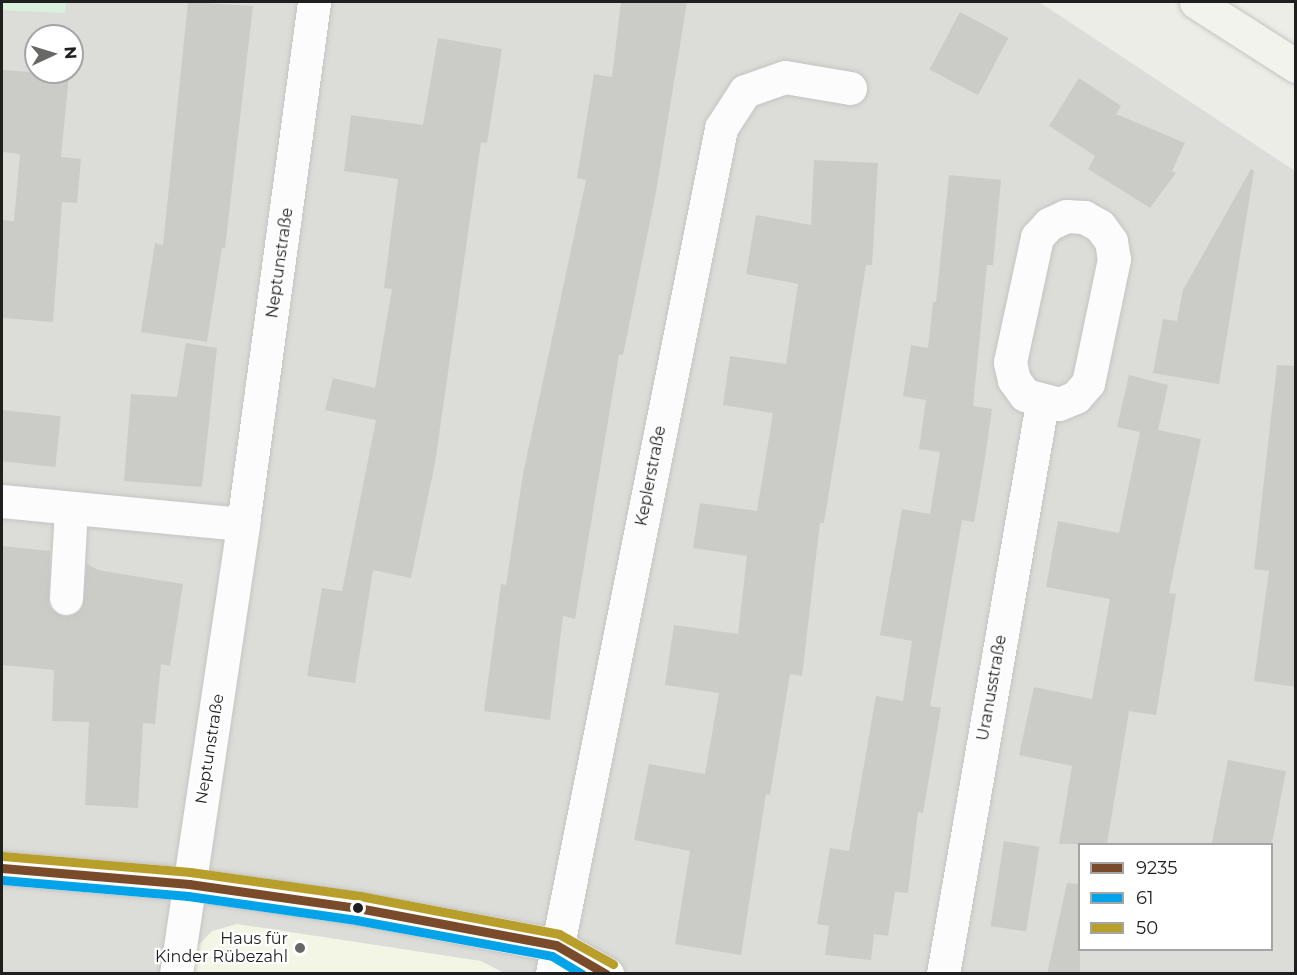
<!DOCTYPE html>
<meta charset="utf-8">
<style>
body{margin:0}
#map{position:relative;width:1297px;height:975px;overflow:hidden;background:#edede8;font-family:Montserrat,sans-serif}
div>[style]{position:absolute}
[style*='--x']{left:calc(var(--x)*1px);top:calc(var(--y)*1px);width:calc(var(--w)*1px);rotate:calc(var(--a)*1deg)}
.residential>*{inset:0;background:#dcdcd9}
.education>*{inset:0;background:#f3f5e5}
.park>*{inset:0;background:#d9f1dc}
.building>*{inset:0;background:#cbcbc8;transform-origin:0 0}
.roads{filter:drop-shadow(0 0 2px #c4c4c2) drop-shadow(0 0 2px #c4c4c2)}
.minor>*{height:33px;margin:-16.5px;padding:0 16.5px;transform-origin:16.5px;border-radius:16.5px;background:#fcfcfc}
.secondary>*{height:33px;margin:-16.5px;padding:0 16.5px;transform-origin:16.5px;border-radius:16.5px;background:#f1f3ec}
.bus-1>*{height:9px;margin:-4.5px;padding:0 4.5px;transform-origin:4.5px;border-radius:4.5px;background:#7a4b2a}
.bus-2>*{height:9px;margin:-4.5px;padding:0 4.5px;transform-origin:4.5px;border-radius:4.5px;background:#03a3e9}
.bus-3>*{height:9px;margin:-4.5px;padding:0 4.5px;transform-origin:4.5px;border-radius:4.5px;background:#b89e2a}
.dots>*{width:16px;height:16px;translate:-50% -50%;box-sizing:border-box;border:3px solid #fff;border-radius:50%}
span{translate:-50% -50%;white-space:nowrap;text-align:center;line-height:1.15;-webkit-text-stroke:4.5px #fff;paint-order:stroke}
.street-label{font-size:16px;color:#1f1f1f}
.poi-label{font-size:16px;color:#1f1f1f}
.right{translate:-100% -50%;text-align:right}
.frame{position:absolute;inset:0;border:3px solid #1f1f1f;pointer-events:none}
.legend{position:absolute;left:1078px;top:843px;width:195px;height:108px;box-sizing:border-box;background:#fff;border:2px solid #a5a5a5;margin:0;padding:8px 10px;list-style:none;font-size:18px;color:#1f1f1f}
.legend li{display:flex;align-items:center;gap:12px;height:30px}
.legend b{width:30px;border:2px solid #a5a5a5}
.north{position:absolute;left:24px;top:24px;width:60px;height:60px;box-sizing:border-box;background:#fff;border:2px solid #a5a5a5;border-radius:50%;rotate:86deg;font-size:16px;font-weight:700;line-height:24px;text-align:center;color:#1f1f1f}
.north::after{content:'';display:block;margin:auto;width:21px;height:27px;background:#676765;clip-path:polygon(50% 0,100% 100%,50% 72%,0 100%)}
</style>
<div id="map">
<div class="residential">
<div style="clip-path:polygon(evenodd,2px 2px,1039px 2px,1295px 171px,1295px 973px,2px 974px,2px 2px,36px 36px,72px 36px,72px 72px,36px 72px,36px 36px,2px 2px,1080px 844px,1272px 844px,1272px 950px,1080px 950px,1080px 844px)"></div>
</div>
<div class="education">
<div style="clip-path:polygon(237px 924px,481px 961px,504px 973px,188px 974px,190px 954px,212px 931px)"></div>
</div>
<div class="park">
<div style="clip-path:polygon(2px 2px,66px 2px,65px 13px,2px 10px)"></div>
</div>
<div class="building">
<div style="clip-path:polygon(188px 2px,253px 6px,225px 248px,222px 248px,207px 342px,141px 332px,155px 243px,163px 245px)"></div>
<div style="clip-path:polygon(621px 2px,687px 2px,656px 192px,623px 355px,619px 355px,575px 619px,563px 616px,550px 720px,484px 711px,501px 584px,506px 585px,523px 474px,586px 180px,577px 178px,594px 74px,612px 77px)"></div>
<div style="left:960px;top:12px;width:55px;height:65px;rotate:28deg"></div>
<div style="clip-path:polygon(438px 38px,502px 49px,487px 143px,481px 142px,435px 463px,411px 578px,373px 570px,355px 683px,307px 676px,322px 588px,342px 591px,376px 420px,325px 410px,333px 378px,375px 388px,392px 289px,384px 288px,398px 179px,344px 171px,351px 115px,423px 125px)"></div>
<div style="clip-path:polygon(2px 70px,69px 75px,61px 157px,81px 159px,77px 203px,62px 202px,53px 322px,2px 318px,2px 220px,14px 221px,20px 154px,2px 152px)"></div>
<div style="clip-path:polygon(1079px 78px,1121px 106px,1116px 114px,1185px 143px,1172px 171px,1176px 173px,1150px 208px,1088px 169px,1095px 156px,1049px 126px)"></div>
<div style="clip-path:polygon(814px 160px,878px 163px,872px 265px,866px 265px,824px 523px,820px 523px,802px 676px,790px 674px,770px 795px,766px 794px,741px 955px,675px 944px,690px 851px,634px 840px,649px 764px,705px 774px,719px 693px,665px 685px,674px 625px,738px 634px,747px 556px,693px 548px,700px 503px,757px 511px,773px 413px,723px 405px,730px 356px,786px 364px,798px 284px,746px 274px,756px 215px,811px 225px)"></div>
<div style="clip-path:polygon(1251px 169px,1254px 171px,1219px 384px,1153px 373px,1163px 319px,1177px 321px,1183px 290px)"></div>
<div style="clip-path:polygon(949px 175px,1001px 180px,993px 265px,987px 265px,973px 406px,992px 409px,985px 458px,974px 522px,962px 520px,930px 706px,941px 708px,923px 813px,918px 812px,908px 893px,895px 892px,888px 936px,874px 934px,871px 960px,825px 955px,829px 926px,817px 924px,830px 848px,849px 851px,876px 696px,903px 701px,912px 641px,880px 635px,902px 509px,930px 514px,940px 452px,919px 449px,926px 400px,903px 396px,911px 345px,928px 348px,933px 302px,936px 302px)"></div>
<div style="clip-path:polygon(186px 343px,217px 348px,202px 487px,124px 481px,131px 394px,177px 397px)"></div>
<div style="clip-path:polygon(1277px 365px,1296px 366px,1296px 687px,1254px 681px,1269px 571px,1254px 569px)"></div>
<div style="clip-path:polygon(1129px 375px,1168px 385px,1158px 430px,1201px 439px,1169px 593px,1176px 594px,1156px 715px,1129px 711px,1107px 844px,1059px 844px,1072px 766px,1019px 755px,1034px 687px,1092px 699px,1110px 599px,1046px 587px,1058px 521px,1119px 533px,1140px 432px,1117px 427px)"></div>
<div style="left:2px;top:410px;width:59px;height:51px;rotate:6deg"></div>
<div style="clip-path:polygon(2px 546px,50px 551px,49px 606px,64px 617px,82px 608px,87px 564px,98px 570px,183px 584px,170px 666px,161px 664px,155px 724px,143px 723px,138px 808px,85px 805px,89px 722px,52px 721px,54px 670px,2px 665px)"></div>
<div style="left:1228px;top:760px;width:59px;height:85px;rotate:11deg"></div>
<div style="left:1004px;top:841px;width:36px;height:86px;rotate:9deg"></div>
<div style="clip-path:polygon(1067px 883px,1080px 884px,1080px 974px,1047px 974px)"></div>
</div>
<div class="roads">
<div class="minor">
<div style="--x:1066;--y:216;--w:18;--a:3"></div>
<div style="--x:1084;--y:217;--w:18;--a:29"></div>
<div style="--x:1100;--y:226;--w:19;--a:54"></div>
<div style="--x:1111;--y:241;--w:18;--a:81"></div>
<div style="--x:1114;--y:259;--w:127;--a:101.8"></div>
<div style="--x:1088;--y:383;--w:18;--a:131"></div>
<div style="--x:1076;--y:397;--w:18;--a:158"></div>
<div style="--x:1059;--y:404;--w:35;--a:-165"></div>
<div style="--x:1025;--y:395;--w:19;--a:-126"></div>
<div style="--x:1014;--y:380;--w:18;--a:-103"></div>
<div style="--x:1010;--y:362;--w:128;--a:-77.8"></div>
<div style="--x:1037;--y:237;--w:18;--a:-47"></div>
<div style="--x:1049;--y:224;--w:19;--a:-25"></div>
<div style="--x:2;--y:501;--w:242;--a:5.5"></div>
<div style="--x:66;--y:598;--w:90;--a:-86.8"></div>
<div style="--x:2;--y:868;--w:188;--a:4.9"></div>
<div style="--x:189;--y:884;--w:171;--a:8.1"></div>
<div style="--x:358;--y:908;--w:201;--a:10.6"></div>
<div style="--x:556;--y:945;--w:59;--a:29.6"></div>
<div style="--x:176;--y:974;--w:455;--a:-81.5"></div>
<div style="--x:243;--y:524;--w:527;--a:-82.25"></div>
<div style="--x:552;--y:974;--w:863;--a:-78.7"></div>
<div style="--x:721;--y:128;--w:44;--a:-57"></div>
<div style="--x:745;--y:91;--w:42;--a:-19.3"></div>
<div style="--x:785;--y:77;--w:66;--a:9.6"></div>
<div style="--x:943;--y:974;--w:580;--a:-80.16"></div>
</div>
<div class="secondary">
<div style="--x:1196;--y:2;--w:119;--a:32.6"></div>
</div>
</div>
<div class="bus-1">
<div style="--x:2;--y:868;--w:188;--a:4.9"></div>
<div style="--x:189;--y:884;--w:171;--a:8.1"></div>
<div style="--x:358;--y:908;--w:201;--a:10.6"></div>
<div style="--x:556;--y:945;--w:58;--a:30.1"></div>
</div>
<div class="bus-2">
<div style="--x:2;--y:880;--w:187;--a:4.9"></div>
<div style="--x:188;--y:896;--w:170;--a:8.1"></div>
<div style="--x:356;--y:920;--w:199;--a:10.4"></div>
<div style="--x:552;--y:956;--w:35;--a:31"></div>
</div>
<div class="bus-3">
<div style="--x:3;--y:856;--w:188;--a:4.9"></div>
<div style="--x:190;--y:872;--w:172;--a:8"></div>
<div style="--x:360;--y:896;--w:203;--a:10.8"></div>
<div style="--x:559;--y:934;--w:62;--a:29.1"></div>
</div>
<div class="dots">
<div style="left:358px;top:908px;background:#1f1f1f"></div>
<div style="left:300px;top:948px;background:#676765"></div>
</div>
<div class="street-label">
<span style="left:280px;top:263px;rotate:-82deg">Neptunstraße</span>
<span style="left:651px;top:476px;rotate:-79deg">Keplerstraße</span>
<span style="left:992px;top:688px;rotate:-80deg">Uranusstraße</span>
<span style="left:210px;top:749px;rotate:-81deg">Neptunstraße</span>
</div>
<div class="poi-label">
<span class="right" style="left:288px;top:948px">Haus für<br>Kinder Rübezahl</span>
</div>
<div class="frame"></div>
<ul class="legend">
<li><b style="height:8px;background:#7a4b2a"></b>9235</li>
<li><b style="height:8px;background:#03a3e9"></b>61</li>
<li><b style="height:8px;background:#b89e2a"></b>50</li>
</ul>
<div class="north">N</div>
</div>
